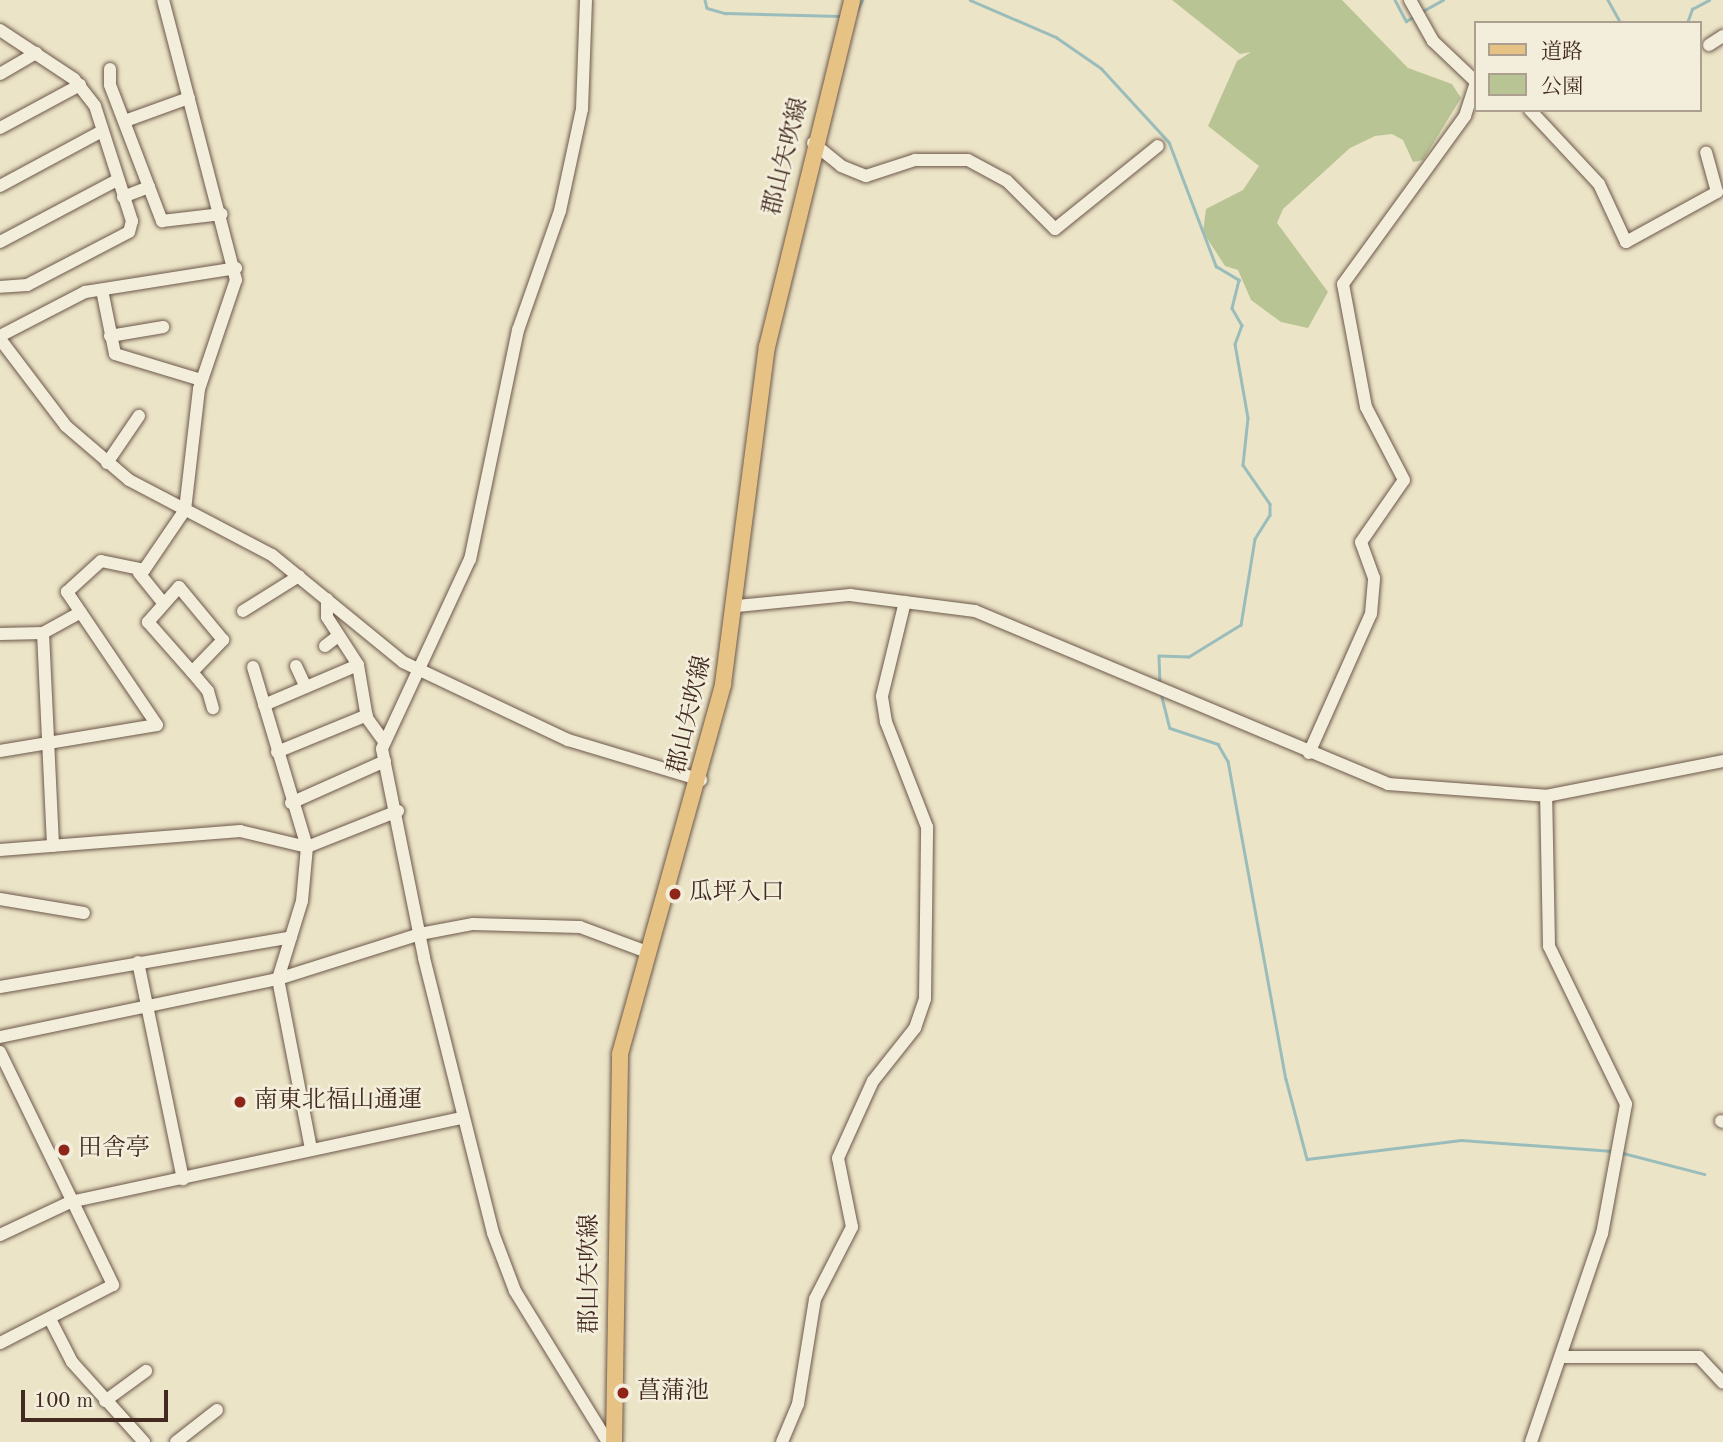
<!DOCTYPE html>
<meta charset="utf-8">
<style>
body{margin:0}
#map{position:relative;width:1723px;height:1442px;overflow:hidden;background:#ece4c7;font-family:"Old Standard TT","Noto Serif JP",serif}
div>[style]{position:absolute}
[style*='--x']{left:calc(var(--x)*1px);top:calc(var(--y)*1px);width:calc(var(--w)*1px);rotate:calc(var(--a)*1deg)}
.green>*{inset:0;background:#b9c494}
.stream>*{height:2.5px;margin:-1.25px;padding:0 1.25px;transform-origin:1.25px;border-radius:1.25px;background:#9abdbc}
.roads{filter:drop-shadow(0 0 2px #6c584a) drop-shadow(0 0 2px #6c584a)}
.minor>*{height:12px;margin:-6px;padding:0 6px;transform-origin:6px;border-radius:6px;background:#f3eddb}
.major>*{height:16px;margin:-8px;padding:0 8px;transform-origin:8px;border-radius:8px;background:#e6c284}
.dots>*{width:19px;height:19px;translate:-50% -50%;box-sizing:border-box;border:4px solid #f3eddb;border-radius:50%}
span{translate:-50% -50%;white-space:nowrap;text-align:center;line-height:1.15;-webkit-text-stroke:5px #f3eddb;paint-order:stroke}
.street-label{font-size:24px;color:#422a20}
.poi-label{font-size:24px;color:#422a20}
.left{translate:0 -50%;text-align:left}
.legend{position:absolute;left:1474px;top:21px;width:228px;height:91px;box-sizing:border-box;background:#f3eddb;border:2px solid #ac9f90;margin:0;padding:9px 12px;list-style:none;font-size:21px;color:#422a20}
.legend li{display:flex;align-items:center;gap:14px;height:35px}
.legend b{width:35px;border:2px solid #ac9f90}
.scale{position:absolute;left:21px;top:1390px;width:147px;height:32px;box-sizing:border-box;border:4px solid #422a20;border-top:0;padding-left:9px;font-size:21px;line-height:24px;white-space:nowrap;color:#422a20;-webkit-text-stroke:5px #f3eddb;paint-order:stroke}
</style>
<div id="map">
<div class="green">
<div style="clip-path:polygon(1172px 0,1342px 0,1408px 68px,1452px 84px,1461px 98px,1423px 160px,1413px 162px,1403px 140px,1392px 134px,1375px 136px,1350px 148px,1283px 209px,1277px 223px,1328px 292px,1308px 328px,1281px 322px,1251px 300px,1238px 270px,1225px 266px,1203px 232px,1206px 209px,1243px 190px,1259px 166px,1208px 126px,1237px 61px,1251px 52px,1240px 54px)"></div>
</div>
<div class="stream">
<div style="--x:705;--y:0;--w:8;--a:76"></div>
<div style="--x:707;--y:8;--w:19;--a:16"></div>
<div style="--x:725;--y:13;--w:115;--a:1.5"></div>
<div style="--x:970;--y:0;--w:94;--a:23.3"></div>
<div style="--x:1056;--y:37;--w:55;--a:34.6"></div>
<div style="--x:1101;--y:68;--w:100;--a:47.4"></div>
<div style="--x:1169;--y:142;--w:133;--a:69.2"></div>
<div style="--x:1216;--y:266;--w:27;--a:31"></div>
<div style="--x:1239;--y:280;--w:29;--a:104"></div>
<div style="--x:1232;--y:308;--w:20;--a:60"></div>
<div style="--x:1242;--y:325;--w:20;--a:110"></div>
<div style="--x:1235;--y:344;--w:75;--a:80"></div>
<div style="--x:1248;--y:418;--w:47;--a:96.1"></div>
<div style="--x:1243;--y:465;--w:47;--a:55.3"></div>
<div style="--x:1270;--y:504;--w:11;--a:90"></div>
<div style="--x:1270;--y:515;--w:28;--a:122"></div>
<div style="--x:1255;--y:539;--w:87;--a:99.2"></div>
<div style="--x:1241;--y:625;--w:61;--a:148.4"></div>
<div style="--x:1189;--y:657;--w:30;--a:-178"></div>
<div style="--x:1159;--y:656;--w:27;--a:88"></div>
<div style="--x:1395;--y:0;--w:24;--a:62"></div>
<div style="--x:1406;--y:21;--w:10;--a:-29"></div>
<div style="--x:1608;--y:0;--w:26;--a:61"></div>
<div style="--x:1421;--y:12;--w:25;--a:-29"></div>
<div style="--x:854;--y:16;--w:18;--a:-63"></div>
<div style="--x:1687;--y:23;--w:15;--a:-70"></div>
<div style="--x:1692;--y:9;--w:19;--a:-28"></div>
<div style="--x:1161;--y:693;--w:36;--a:76"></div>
<div style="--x:1170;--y:728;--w:51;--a:18.4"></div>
<div style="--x:1218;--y:744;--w:20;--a:60"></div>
<div style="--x:1228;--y:761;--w:323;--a:79.7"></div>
<div style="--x:1286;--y:1079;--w:83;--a:75.3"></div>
<div style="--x:1307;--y:1159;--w:155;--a:-7"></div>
<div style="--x:1461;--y:1140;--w:152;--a:4.1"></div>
<div style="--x:1623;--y:1153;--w:84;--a:14.5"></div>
</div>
<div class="roads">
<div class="minor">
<div style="--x:586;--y:0;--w:109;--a:92.1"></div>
<div style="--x:582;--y:109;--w:104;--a:102.2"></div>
<div style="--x:560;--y:211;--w:126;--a:109.4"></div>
<div style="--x:518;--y:330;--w:234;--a:101.8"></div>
<div style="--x:470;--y:559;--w:209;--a:114.9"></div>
<div style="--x:382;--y:749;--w:213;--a:78.6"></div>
<div style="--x:424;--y:958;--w:284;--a:75.9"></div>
<div style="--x:493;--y:1233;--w:62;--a:69.2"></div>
<div style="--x:515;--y:1291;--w:177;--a:58.4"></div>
<div style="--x:1410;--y:0;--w:47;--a:60.7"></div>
<div style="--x:1433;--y:41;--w:59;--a:43.6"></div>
<div style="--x:0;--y:30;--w:89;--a:33.5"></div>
<div style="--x:74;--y:79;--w:34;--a:52"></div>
<div style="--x:95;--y:106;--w:121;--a:72.2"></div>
<div style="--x:132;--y:221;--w:11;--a:105"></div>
<div style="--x:129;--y:232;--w:115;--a:152.5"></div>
<div style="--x:27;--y:285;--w:27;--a:176"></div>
<div style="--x:1709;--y:45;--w:17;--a:-33"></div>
<div style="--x:110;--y:69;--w:16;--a:90"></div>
<div style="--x:110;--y:85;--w:146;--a:69.1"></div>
<div style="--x:162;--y:221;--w:60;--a:-6.7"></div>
<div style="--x:0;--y:74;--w:42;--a:-30.3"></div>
<div style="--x:1530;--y:110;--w:101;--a:47"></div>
<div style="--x:1599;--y:184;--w:64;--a:65"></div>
<div style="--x:1626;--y:242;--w:104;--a:-28.8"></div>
<div style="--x:1717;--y:192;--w:41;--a:-105.4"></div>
<div style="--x:125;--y:121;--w:68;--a:-19.8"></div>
<div style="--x:0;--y:128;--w:91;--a:-28.3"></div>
<div style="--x:813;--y:143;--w:36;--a:39"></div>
<div style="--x:841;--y:166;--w:27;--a:22"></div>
<div style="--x:866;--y:176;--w:52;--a:-18.1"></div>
<div style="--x:915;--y:160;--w:53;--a:0"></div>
<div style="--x:968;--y:160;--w:44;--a:28.3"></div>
<div style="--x:1007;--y:181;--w:68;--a:45"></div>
<div style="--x:1055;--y:229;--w:132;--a:-38.9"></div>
<div style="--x:0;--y:186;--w:116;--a:-28.3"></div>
<div style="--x:123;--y:197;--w:28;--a:-21"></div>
<div style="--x:0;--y:242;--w:132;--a:-27.9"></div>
<div style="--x:102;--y:290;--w:65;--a:78.5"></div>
<div style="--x:115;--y:354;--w:90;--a:16.8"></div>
<div style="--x:0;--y:336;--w:96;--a:-27.4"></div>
<div style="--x:85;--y:292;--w:153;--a:-9"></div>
<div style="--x:110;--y:336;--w:54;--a:-9.6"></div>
<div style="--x:0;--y:339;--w:109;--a:52.8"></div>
<div style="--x:66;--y:426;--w:83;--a:40.6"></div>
<div style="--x:129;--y:480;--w:161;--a:27.7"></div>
<div style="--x:272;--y:555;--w:169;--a:39.2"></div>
<div style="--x:403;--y:662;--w:183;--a:25.3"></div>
<div style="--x:568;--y:740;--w:139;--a:16.7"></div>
<div style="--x:107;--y:463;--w:57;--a:-55.8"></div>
<div style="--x:139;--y:573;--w:35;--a:51"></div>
<div style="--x:327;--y:599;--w:18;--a:90"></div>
<div style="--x:327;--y:617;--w:57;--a:57.1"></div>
<div style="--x:358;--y:665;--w:54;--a:80.4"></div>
<div style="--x:367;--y:718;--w:29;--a:54"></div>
<div style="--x:737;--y:606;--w:114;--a:-5.6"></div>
<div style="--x:850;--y:595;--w:126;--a:7.3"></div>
<div style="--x:975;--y:611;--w:448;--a:22.7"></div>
<div style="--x:1388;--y:784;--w:158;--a:4.3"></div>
<div style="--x:1546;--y:796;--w:180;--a:-11.2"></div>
<div style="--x:243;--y:611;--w:66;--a:-32"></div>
<div style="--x:43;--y:633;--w:213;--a:87.3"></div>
<div style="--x:0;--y:634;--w:43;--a:-1.3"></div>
<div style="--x:43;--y:633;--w:43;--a:-28.9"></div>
<div style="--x:325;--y:646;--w:16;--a:-38"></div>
<div style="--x:296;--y:666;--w:23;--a:65"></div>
<div style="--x:253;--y:667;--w:188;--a:73.3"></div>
<div style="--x:307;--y:847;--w:54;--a:95.3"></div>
<div style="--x:302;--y:901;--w:82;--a:107.1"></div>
<div style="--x:278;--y:979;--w:173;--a:79"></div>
<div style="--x:192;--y:672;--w:45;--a:-45.9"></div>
<div style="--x:223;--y:640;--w:69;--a:-129.7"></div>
<div style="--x:179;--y:587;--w:47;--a:131.5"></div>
<div style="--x:148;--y:622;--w:67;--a:48.7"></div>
<div style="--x:192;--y:672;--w:25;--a:50"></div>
<div style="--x:208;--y:691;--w:18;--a:74"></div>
<div style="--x:264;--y:705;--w:102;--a:-23.1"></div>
<div style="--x:0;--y:751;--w:159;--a:-9.4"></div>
<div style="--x:157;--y:725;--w:161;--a:-124.1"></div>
<div style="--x:67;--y:592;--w:46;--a:-42.4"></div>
<div style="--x:101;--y:561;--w:44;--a:11.8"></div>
<div style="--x:144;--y:570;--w:73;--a:-55.7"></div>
<div style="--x:185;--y:510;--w:122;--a:-83.4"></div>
<div style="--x:199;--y:389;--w:115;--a:-71.3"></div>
<div style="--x:236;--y:280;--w:289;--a:-104.6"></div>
<div style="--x:277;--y:752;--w:97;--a:-22.3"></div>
<div style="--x:1309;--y:753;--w:152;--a:-66"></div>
<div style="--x:1371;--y:614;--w:36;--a:-85"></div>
<div style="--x:1374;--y:578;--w:38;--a:-110"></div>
<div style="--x:1361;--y:542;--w:75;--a:-55.3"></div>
<div style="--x:1404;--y:480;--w:82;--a:-117.5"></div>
<div style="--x:1366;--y:407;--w:125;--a:-100.6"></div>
<div style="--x:1343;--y:284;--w:208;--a:-54"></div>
<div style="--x:1465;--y:116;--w:36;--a:-72"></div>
<div style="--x:291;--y:803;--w:103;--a:-24.1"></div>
<div style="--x:0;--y:850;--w:241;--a:-4.5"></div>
<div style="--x:240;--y:831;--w:69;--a:13.4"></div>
<div style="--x:307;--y:847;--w:98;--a:-21.6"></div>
<div style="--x:0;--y:899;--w:85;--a:9.5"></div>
<div style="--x:138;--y:962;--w:222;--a:78.3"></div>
<div style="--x:0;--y:987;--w:295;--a:-9.7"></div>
<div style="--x:0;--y:1037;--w:284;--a:-11.8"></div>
<div style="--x:278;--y:979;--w:149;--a:-17.6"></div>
<div style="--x:420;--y:934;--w:54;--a:-10.7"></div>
<div style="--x:473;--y:924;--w:107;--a:1.6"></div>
<div style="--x:580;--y:927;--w:72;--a:20.5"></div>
<div style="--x:0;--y:1052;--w:259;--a:64.1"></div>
<div style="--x:113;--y:1285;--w:127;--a:152.8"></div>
<div style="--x:1721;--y:1121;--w:2;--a:27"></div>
<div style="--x:0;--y:1235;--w:77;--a:-25.2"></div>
<div style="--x:70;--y:1202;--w:402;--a:-12.1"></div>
<div style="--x:50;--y:1319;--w:48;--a:62.9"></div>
<div style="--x:72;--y:1362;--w:108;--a:48"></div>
<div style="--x:1565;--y:1357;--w:134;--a:0"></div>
<div style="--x:1699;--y:1357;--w:35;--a:47"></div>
<div style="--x:105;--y:1401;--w:51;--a:-36.2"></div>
<div style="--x:176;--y:1442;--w:52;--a:-38"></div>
<div style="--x:782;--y:1442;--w:41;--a:-67.2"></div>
<div style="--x:798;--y:1404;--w:106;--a:-80.8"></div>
<div style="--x:815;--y:1299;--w:81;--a:-62.8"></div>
<div style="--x:852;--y:1227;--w:70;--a:-101.5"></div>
<div style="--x:838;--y:1158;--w:85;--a:-65.6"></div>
<div style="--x:873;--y:1081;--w:68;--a:-51.6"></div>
<div style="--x:915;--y:1028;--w:31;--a:-71"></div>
<div style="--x:925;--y:999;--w:172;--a:-89.3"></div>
<div style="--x:927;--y:827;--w:113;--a:-111.3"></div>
<div style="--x:886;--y:722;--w:26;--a:-99"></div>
<div style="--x:882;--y:696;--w:97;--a:-76.3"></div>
<div style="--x:1531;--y:1442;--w:220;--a:-71.2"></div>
<div style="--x:1602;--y:1234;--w:132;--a:-79.5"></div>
<div style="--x:1626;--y:1104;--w:176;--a:-116"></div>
<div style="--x:1549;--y:946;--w:150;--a:-91.1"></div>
</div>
<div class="major">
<div style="--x:614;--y:1442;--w:388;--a:-89.1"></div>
<div style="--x:620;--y:1054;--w:384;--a:-74.4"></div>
<div style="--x:723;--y:684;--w:340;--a:-82.6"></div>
<div style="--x:767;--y:347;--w:357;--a:-76.2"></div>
</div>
</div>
<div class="dots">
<div style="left:675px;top:894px;background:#8f2418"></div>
<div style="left:240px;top:1102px;background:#8f2418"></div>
<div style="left:64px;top:1150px;background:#8f2418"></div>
<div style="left:623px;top:1393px;background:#8f2418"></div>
</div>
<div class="street-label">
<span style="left:787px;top:157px;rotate:-76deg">郡山矢吹線</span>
<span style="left:691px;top:715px;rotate:-77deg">郡山矢吹線</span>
<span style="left:591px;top:1274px;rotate:-90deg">郡山矢吹線</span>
</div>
<div class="poi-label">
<span class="left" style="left:689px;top:894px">瓜坪入口</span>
<span class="left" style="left:254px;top:1102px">南東北福山通運</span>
<span class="left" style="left:78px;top:1150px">田舎亭</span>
<span class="left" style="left:637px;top:1393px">菖蒲池</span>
</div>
<ul class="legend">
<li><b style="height:9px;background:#e6c284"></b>道路</li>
<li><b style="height:19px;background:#b9c494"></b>公園</li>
</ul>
<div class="scale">100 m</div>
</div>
